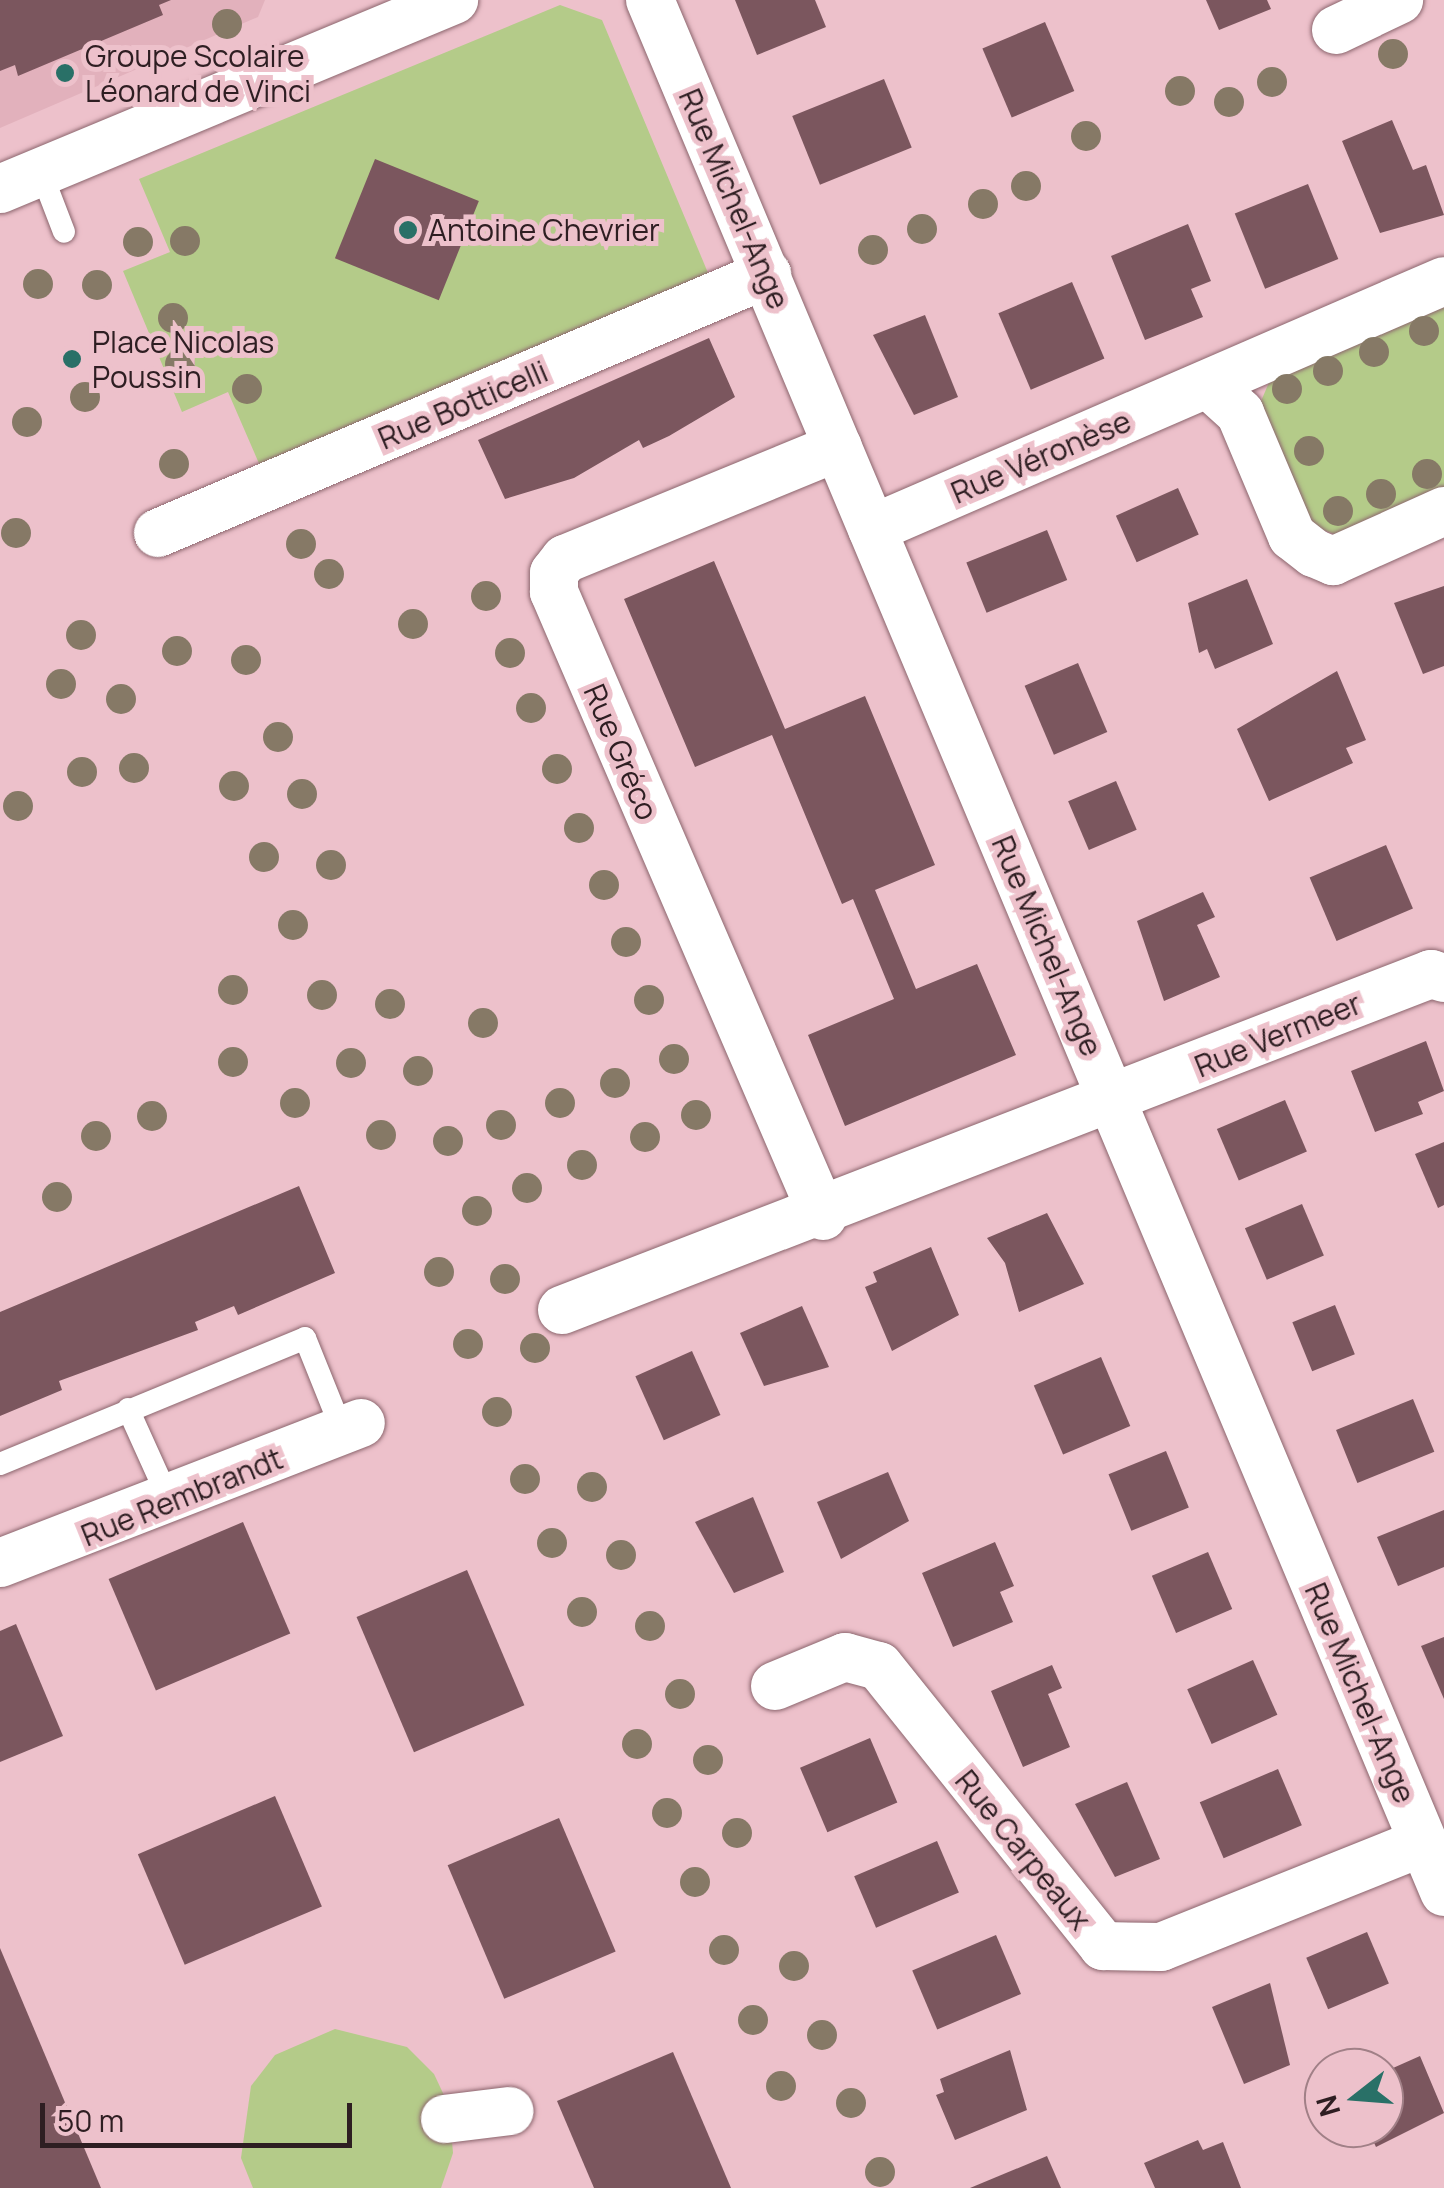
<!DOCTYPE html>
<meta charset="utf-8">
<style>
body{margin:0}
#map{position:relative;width:1444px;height:2188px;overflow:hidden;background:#edc1cb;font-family:Manrope,sans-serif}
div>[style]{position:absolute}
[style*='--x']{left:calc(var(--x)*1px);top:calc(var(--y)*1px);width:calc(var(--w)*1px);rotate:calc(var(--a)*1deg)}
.built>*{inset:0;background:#e2b1bc}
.green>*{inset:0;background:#b4cb89}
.building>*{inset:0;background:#7b565e;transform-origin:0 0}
.roads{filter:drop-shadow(0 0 2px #8c666e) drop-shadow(0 0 2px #8c666e)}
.lane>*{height:22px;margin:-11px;padding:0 11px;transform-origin:11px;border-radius:11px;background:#fff}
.street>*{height:48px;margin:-24px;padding:0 24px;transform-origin:24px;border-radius:24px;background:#fff}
.trees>*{width:30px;height:30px;margin:-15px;border-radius:50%;background:#867966}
.dots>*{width:28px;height:28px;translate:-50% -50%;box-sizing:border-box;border:5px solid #edc1cb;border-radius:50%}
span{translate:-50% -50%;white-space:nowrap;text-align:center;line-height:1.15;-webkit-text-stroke:10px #edc1cb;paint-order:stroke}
.poi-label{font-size:30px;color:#2e1e22}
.left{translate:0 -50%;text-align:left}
.street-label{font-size:30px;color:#2e1e22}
.north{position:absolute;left:1304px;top:2048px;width:100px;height:100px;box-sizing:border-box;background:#edc1cb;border:2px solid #a18087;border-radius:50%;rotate:253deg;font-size:28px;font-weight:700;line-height:40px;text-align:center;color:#2e1e22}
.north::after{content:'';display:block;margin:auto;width:35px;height:45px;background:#297067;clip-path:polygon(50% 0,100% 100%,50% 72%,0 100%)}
.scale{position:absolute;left:40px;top:2103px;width:312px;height:45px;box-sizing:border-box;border:5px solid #2e1e22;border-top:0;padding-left:12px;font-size:30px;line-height:35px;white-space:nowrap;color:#2e1e22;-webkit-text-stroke:8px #edc1cb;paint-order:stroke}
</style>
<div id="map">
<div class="built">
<div style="clip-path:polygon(0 0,265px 0,258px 17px,0 128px)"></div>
</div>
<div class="green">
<div style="clip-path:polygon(560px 5px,602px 20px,711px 280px,261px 468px,228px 392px,182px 412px,123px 271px,170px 252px,139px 179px)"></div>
<div style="clip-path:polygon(1444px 306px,1444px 490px,1337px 535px,1307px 524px,1259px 406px,1270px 380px)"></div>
<div style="clip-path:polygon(335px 2029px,407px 2047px,434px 2074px,449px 2106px,453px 2153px,441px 2188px,253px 2188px,241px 2158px,251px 2086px,275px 2055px)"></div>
</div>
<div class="building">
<div style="clip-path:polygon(0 0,171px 0,159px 5px,163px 15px,18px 76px,15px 65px,0 71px)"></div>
<div style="clip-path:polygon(735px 0,815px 0,826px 27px,757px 55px)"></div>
<div style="clip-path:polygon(1206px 0,1267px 0,1271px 9px,1219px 30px)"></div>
<div style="left:1045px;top:22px;width:75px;height:68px;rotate:67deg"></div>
<div style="left:884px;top:79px;width:74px;height:99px;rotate:68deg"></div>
<div style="clip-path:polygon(1392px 120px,1413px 170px,1426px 165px,1444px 215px,1380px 233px,1342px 141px)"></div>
<div style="left:375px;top:159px;width:112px;height:107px;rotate:22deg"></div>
<div style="left:1308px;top:184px;width:81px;height:79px;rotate:68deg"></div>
<div style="clip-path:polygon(1188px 224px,1211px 281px,1191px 289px,1203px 317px,1145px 340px,1111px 256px)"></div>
<div style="left:1072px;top:282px;width:83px;height:80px;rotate:67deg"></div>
<div style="clip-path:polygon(925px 315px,958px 397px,914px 415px,873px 335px)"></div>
<div style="clip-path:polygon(709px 338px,735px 397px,669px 436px,643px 448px,639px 440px,574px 478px,505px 499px,478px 440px)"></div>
<div style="left:1178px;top:488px;width:51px;height:68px;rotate:66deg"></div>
<div style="left:1047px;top:530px;width:54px;height:87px;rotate:68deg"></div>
<div style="clip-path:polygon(714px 561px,785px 729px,865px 696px,935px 865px,875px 890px,916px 989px,977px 964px,1016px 1055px,845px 1126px,808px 1035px,894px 999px,853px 899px,842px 904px,772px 735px,695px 767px,624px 599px)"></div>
<div style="clip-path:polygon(1247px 579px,1273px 644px,1215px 669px,1207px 649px,1199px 653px,1188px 603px)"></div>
<div style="clip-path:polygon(1444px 586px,1444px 666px,1423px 674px,1394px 603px)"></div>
<div style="left:1078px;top:663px;width:75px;height:58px;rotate:67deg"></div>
<div style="clip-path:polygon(1337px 671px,1366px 740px,1346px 748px,1353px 763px,1269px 801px,1237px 729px)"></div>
<div style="left:1116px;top:781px;width:53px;height:52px;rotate:67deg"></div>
<div style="left:1386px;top:845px;width:69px;height:83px;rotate:67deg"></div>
<div style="clip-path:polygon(1203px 892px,1215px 917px,1197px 925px,1220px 977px,1164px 1001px,1137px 921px)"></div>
<div style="clip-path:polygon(1426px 1041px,1444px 1091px,1418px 1102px,1423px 1114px,1375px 1132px,1351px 1071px)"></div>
<div style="left:1285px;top:1100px;width:56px;height:74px;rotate:67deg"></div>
<div style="clip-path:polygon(1444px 1142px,1444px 1205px,1438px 1208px,1415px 1154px)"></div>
<div style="clip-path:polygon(299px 1186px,335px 1273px,238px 1315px,234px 1306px,217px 1313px,195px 1322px,198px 1330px,59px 1381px,62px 1390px,0 1416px,0 1312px)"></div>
<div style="left:1302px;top:1204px;width:56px;height:62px;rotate:67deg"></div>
<div style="clip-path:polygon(1047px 1213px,1084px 1284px,1019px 1312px,1005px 1263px,987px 1238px)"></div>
<div style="clip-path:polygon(931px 1247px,959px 1315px,892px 1351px,865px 1287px,877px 1282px,873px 1272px)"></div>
<div style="left:1335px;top:1305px;width:53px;height:46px;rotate:68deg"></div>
<div style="clip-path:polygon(802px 1306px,829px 1367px,764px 1386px,740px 1333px)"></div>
<div style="left:692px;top:1351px;width:70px;height:62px;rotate:66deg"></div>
<div style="left:1101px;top:1357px;width:75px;height:73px;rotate:67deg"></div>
<div style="left:1413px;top:1399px;width:57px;height:83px;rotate:68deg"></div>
<div style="left:1166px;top:1451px;width:61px;height:62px;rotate:68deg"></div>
<div style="clip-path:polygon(888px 1472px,909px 1521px,841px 1559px,817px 1502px)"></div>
<div style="clip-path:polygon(753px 1497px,784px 1572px,734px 1593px,695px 1522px)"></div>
<div style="clip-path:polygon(1444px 1510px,1444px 1567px,1398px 1586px,1377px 1537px)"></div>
<div style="left:243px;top:1522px;width:121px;height:146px;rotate:67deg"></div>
<div style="clip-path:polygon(995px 1542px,1014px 1586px,1000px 1592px,1013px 1622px,953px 1647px,922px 1573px)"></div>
<div style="left:1208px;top:1552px;width:62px;height:61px;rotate:67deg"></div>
<div style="left:467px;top:1570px;width:147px;height:120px;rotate:67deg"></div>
<div style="clip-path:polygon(16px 1624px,63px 1736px,0 1762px,0 1631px)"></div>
<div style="clip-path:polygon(1444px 1637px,1444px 1699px,1421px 1646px)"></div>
<div style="left:1253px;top:1660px;width:60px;height:72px;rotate:66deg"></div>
<div style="clip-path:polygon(1052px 1665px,1062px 1688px,1048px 1694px,1070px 1747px,1023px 1767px,991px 1691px)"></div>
<div style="left:870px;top:1738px;width:70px;height:76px;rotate:67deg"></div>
<div style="left:1278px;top:1769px;width:61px;height:85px;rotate:67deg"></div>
<div style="clip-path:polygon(1127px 1782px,1160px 1859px,1115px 1877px,1075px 1804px)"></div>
<div style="left:275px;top:1796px;width:120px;height:149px;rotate:67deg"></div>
<div style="left:559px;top:1818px;width:145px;height:121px;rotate:67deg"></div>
<div style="left:937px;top:1841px;width:56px;height:90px;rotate:67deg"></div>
<div style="left:1367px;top:1932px;width:56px;height:66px;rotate:67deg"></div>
<div style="left:996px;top:1935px;width:64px;height:91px;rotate:67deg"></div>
<div style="clip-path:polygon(0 1948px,101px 2188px,0 2188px)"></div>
<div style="clip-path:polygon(1270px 1983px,1290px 2065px,1244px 2084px,1212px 2007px)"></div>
<div style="clip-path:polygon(1010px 2050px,1027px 2110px,955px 2140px,936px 2095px,944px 2092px,940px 2079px)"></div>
<div style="clip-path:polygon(673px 2052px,731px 2188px,594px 2188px,557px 2101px)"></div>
<div style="clip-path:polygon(1420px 2056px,1444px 2113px,1376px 2147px,1367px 2128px,1384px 2128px,1384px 2072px)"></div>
<div style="clip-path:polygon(1198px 2140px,1203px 2150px,1223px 2142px,1241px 2188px,1155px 2188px,1144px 2163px)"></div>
<div style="clip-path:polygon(1047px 2156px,1061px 2188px,970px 2188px)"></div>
</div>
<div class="roads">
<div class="lane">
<div style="--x:41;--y:172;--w:64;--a:69"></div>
<div style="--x:128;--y:1409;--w:102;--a:65.7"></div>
<div style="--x:0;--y:1464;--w:330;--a:-22.4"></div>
<div style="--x:305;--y:1338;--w:99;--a:68.1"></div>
</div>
<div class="street">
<div style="--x:650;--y:0;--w:2052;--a:67.23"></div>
<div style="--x:1336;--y:30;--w:70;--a:-25.5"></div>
<div style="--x:0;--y:189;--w:492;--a:-22.6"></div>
<div style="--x:1209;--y:385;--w:42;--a:42.1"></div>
<div style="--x:1240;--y:413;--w:134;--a:67.1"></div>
<div style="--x:1292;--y:536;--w:28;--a:38"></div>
<div style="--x:1314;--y:553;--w:21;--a:23"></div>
<div style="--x:1333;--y:561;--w:122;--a:-24.2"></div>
<div style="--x:872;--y:529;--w:623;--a:-23.44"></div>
<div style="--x:158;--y:533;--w:662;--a:-23.04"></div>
<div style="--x:823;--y:1216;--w:680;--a:-113.32"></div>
<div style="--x:554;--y:592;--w:19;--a:-90"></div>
<div style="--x:554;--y:573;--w:18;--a:-52"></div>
<div style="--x:565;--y:559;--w:295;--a:-22.3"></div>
<div style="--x:562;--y:1310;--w:932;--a:-21.14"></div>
<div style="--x:1431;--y:974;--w:14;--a:17"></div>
<div style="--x:0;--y:1563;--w:387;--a:-21.2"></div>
<div style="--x:775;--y:1686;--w:76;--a:-22.5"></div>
<div style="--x:845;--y:1657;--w:35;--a:15"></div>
<div style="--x:879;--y:1666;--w:359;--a:51.3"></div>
<div style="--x:1103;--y:1946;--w:58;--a:1"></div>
<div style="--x:1161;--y:1947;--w:282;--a:-21.8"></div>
<div style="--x:445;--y:2119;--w:65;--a:-7"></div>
</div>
</div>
<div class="trees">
<div style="left:227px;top:24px"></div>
<div style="left:1393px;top:54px"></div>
<div style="left:1272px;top:82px"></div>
<div style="left:1180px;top:91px"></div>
<div style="left:1229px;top:102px"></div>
<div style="left:1086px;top:136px"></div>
<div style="left:1026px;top:186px"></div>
<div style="left:983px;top:204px"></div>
<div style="left:922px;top:229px"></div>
<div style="left:185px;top:241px"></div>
<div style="left:138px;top:242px"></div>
<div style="left:873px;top:250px"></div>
<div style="left:38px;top:284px"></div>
<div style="left:97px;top:285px"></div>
<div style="left:173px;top:318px"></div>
<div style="left:1424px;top:331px"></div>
<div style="left:1374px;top:352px"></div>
<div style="left:180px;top:364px"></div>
<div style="left:1328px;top:371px"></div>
<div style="left:247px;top:389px"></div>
<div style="left:1287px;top:389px"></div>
<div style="left:85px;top:397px"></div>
<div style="left:27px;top:422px"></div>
<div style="left:1309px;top:451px"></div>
<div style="left:174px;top:464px"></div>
<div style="left:1427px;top:474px"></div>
<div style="left:1381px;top:494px"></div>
<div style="left:1338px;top:511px"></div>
<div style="left:16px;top:533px"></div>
<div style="left:301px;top:544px"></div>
<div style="left:329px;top:574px"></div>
<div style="left:486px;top:596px"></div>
<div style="left:413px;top:624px"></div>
<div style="left:81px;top:635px"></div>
<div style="left:177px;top:651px"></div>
<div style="left:510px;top:653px"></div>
<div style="left:246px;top:660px"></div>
<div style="left:61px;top:684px"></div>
<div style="left:121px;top:699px"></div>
<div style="left:531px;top:708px"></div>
<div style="left:278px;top:737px"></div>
<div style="left:134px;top:768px"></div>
<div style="left:557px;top:769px"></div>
<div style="left:82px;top:772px"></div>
<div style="left:234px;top:786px"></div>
<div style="left:302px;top:794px"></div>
<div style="left:18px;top:806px"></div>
<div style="left:579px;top:828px"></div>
<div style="left:264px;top:857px"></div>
<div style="left:331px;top:865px"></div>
<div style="left:604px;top:885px"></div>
<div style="left:293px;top:925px"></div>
<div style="left:626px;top:942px"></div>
<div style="left:233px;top:990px"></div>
<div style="left:322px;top:995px"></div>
<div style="left:649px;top:1000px"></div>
<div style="left:390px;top:1004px"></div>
<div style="left:483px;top:1023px"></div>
<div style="left:674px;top:1059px"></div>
<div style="left:233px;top:1062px"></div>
<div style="left:351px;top:1063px"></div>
<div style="left:418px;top:1071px"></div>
<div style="left:615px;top:1083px"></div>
<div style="left:295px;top:1103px"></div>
<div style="left:560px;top:1103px"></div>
<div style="left:696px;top:1115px"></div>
<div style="left:152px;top:1116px"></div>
<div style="left:501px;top:1125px"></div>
<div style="left:381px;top:1135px"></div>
<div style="left:96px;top:1136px"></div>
<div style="left:645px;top:1137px"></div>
<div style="left:448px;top:1141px"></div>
<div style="left:582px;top:1165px"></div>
<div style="left:527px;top:1188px"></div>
<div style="left:57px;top:1197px"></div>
<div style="left:477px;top:1211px"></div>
<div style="left:439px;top:1272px"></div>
<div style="left:505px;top:1279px"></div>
<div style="left:468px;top:1344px"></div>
<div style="left:535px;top:1348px"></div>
<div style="left:497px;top:1412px"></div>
<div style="left:525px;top:1479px"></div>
<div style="left:592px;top:1487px"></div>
<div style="left:552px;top:1543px"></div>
<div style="left:621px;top:1555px"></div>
<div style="left:582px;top:1612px"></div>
<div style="left:650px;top:1626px"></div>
<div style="left:680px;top:1694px"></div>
<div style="left:637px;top:1744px"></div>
<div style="left:708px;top:1760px"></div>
<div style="left:667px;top:1813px"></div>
<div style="left:737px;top:1833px"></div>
<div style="left:695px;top:1882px"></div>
<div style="left:724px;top:1950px"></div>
<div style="left:794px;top:1966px"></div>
<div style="left:753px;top:2020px"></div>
<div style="left:822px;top:2035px"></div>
<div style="left:781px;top:2086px"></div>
<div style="left:851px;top:2103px"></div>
<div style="left:880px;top:2172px"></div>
</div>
<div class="dots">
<div style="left:65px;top:73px;background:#297067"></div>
<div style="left:408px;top:230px;background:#297067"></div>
<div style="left:72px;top:359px;background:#297067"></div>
</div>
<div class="poi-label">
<span class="left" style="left:85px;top:73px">Groupe Scolaire<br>Léonard de Vinci</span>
<span class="left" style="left:428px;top:230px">Antoine Chevrier</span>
<span class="left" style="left:92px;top:359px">Place Nicolas<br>Poussin</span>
</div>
<div class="street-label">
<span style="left:734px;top:199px;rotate:67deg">Rue Michel-Ange</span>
<span style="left:463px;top:405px;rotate:-23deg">Rue Botticelli</span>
<span style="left:1041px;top:457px;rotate:-23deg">Rue Véronèse</span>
<span style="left:621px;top:752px;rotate:67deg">Rue Gréco</span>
<span style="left:1047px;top:946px;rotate:67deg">Rue Michel-Ange</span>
<span style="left:1278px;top:1035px;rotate:-22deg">Rue Vermeer</span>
<span style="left:182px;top:1497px;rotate:-22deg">Rue Rembrandt</span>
<span style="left:1360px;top:1693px;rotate:67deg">Rue Michel-Ange</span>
<span style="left:1023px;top:1850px;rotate:51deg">Rue Carpeaux</span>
</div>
<div class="north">N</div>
<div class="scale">50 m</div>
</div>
